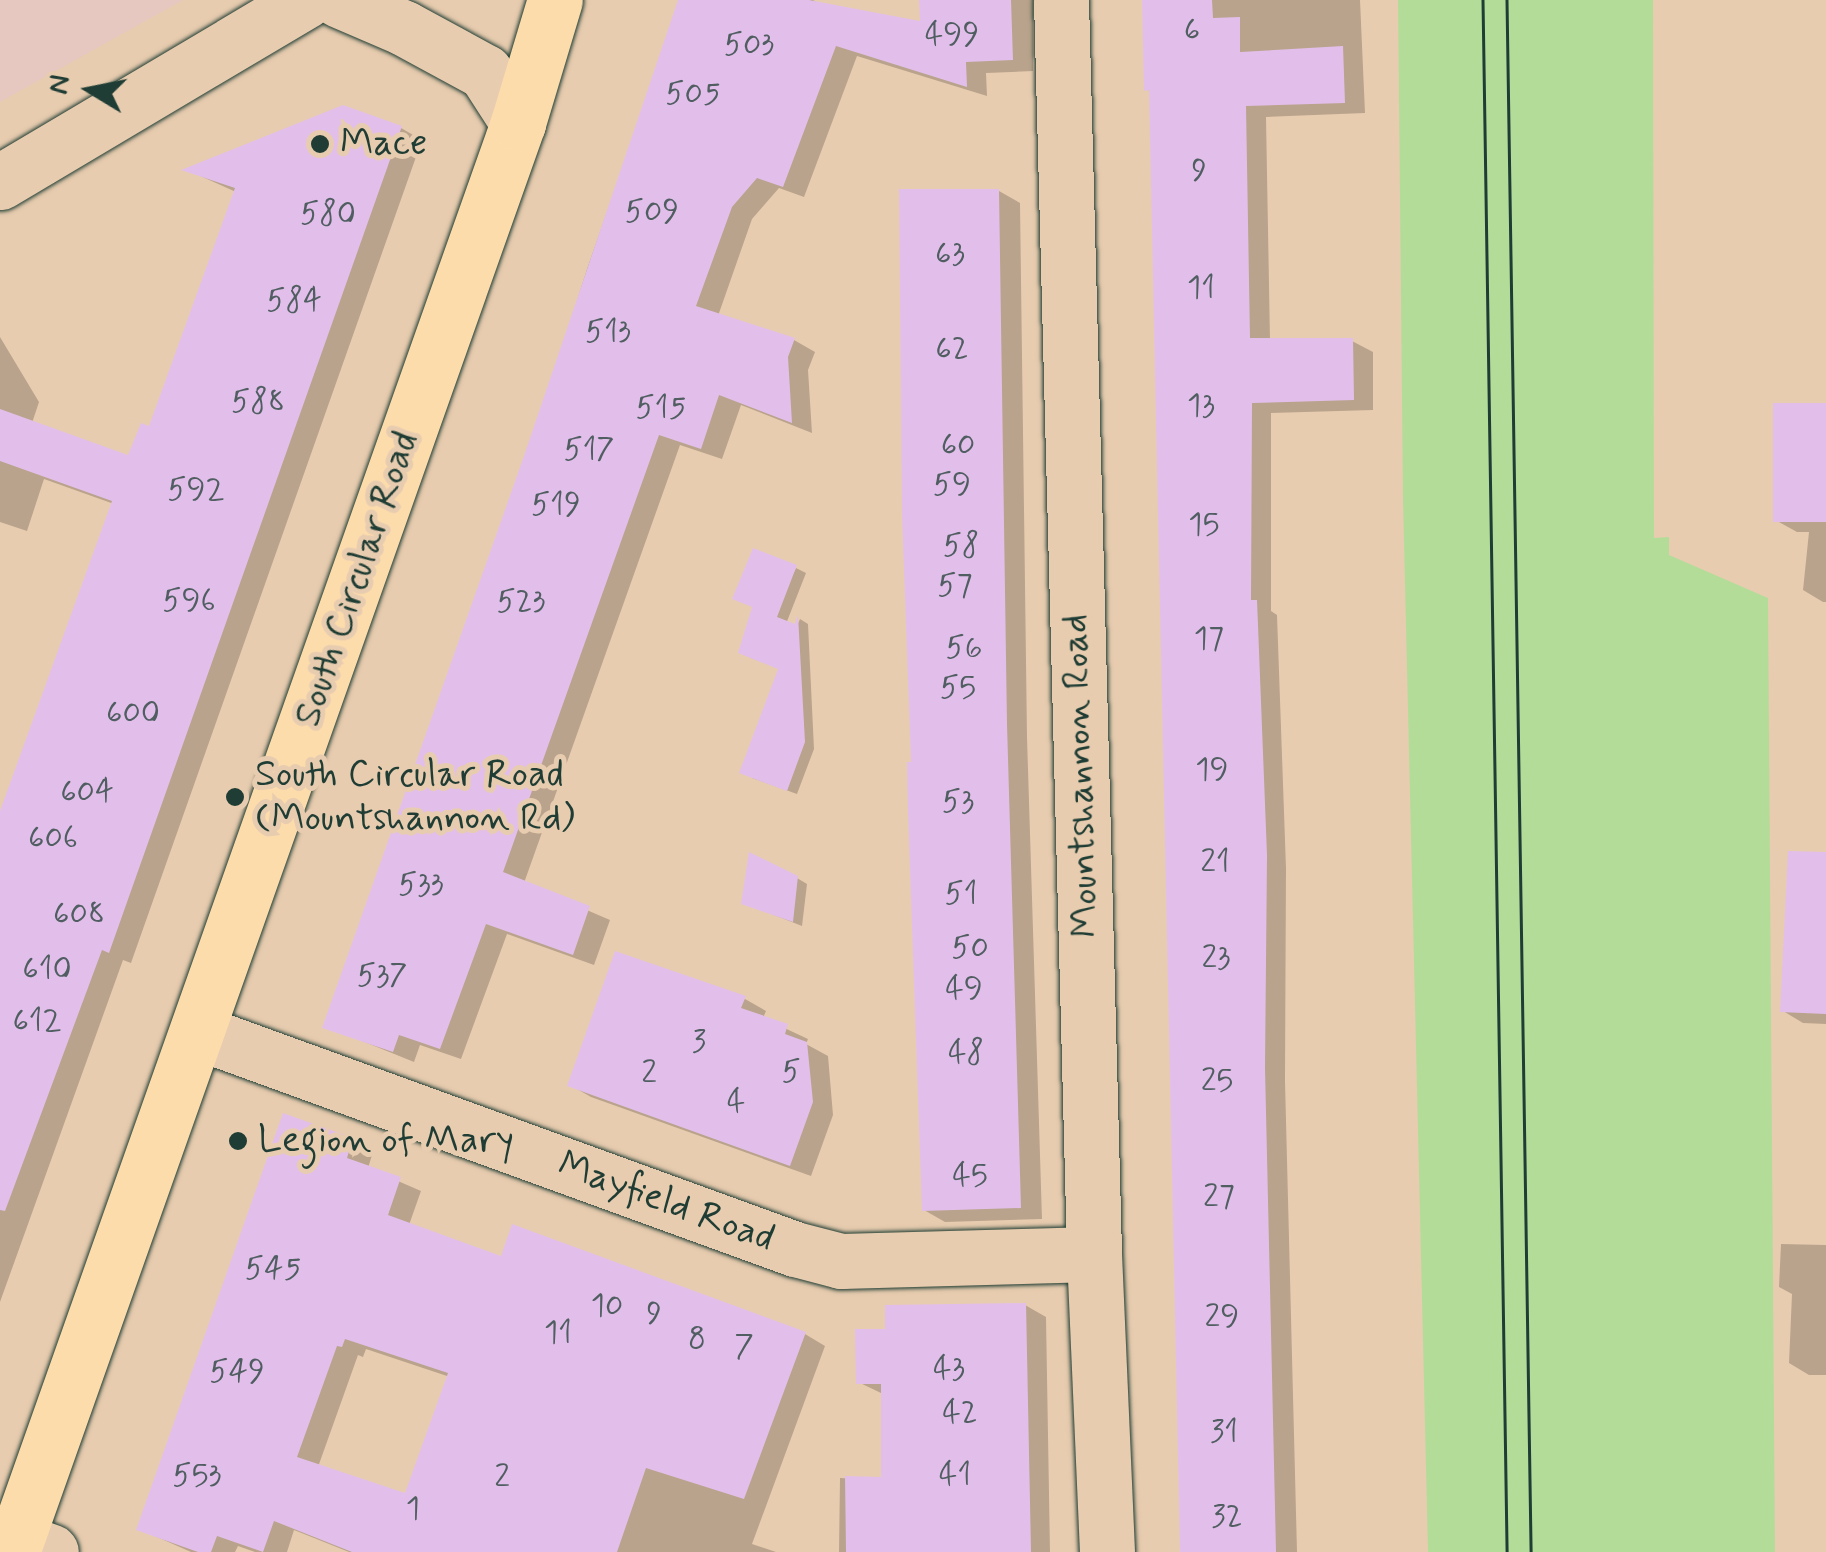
<!DOCTYPE html>
<style>
body{margin:0}
#map{position:relative;width:1826px;height:1552px;overflow:hidden;background:#e8ccaf;font-family:Mynerve,sans-serif}
div>[style]{position:absolute}
[style*='--x']{left:calc(var(--x)*1px);top:calc(var(--y)*1px);width:calc(var(--w)*1px);rotate:calc(var(--a)*1deg)}
.built>*{inset:0;background:#e6c8c1}
.green>*{inset:0;background:#b4dc99}
.shadow>*{inset:0;background:#0003}
.building>*{inset:0;background:#e2bfea;transform-origin:0 0}
.roads{filter:drop-shadow(0 0 2px #1f3d34) drop-shadow(0 0 2px #1f3d34)}
.minor>*{height:55px;margin:-27.5px;padding:0 27.5px;transform-origin:27.5px;border-radius:27.5px;background:#e8ccaf}
.major>*{height:55px;margin:-27.5px;padding:0 27.5px;transform-origin:27.5px;border-radius:27.5px;background:#fddcac}
.tram>*{height:2.5px;margin:-1.25px;padding:0 1.25px;transform-origin:1.25px;border-radius:1.25px;background:#1f3d34}
.dots>*{width:28px;height:28px;translate:-50% -50%;box-sizing:border-box;border:5px solid #e8ccaf;border-radius:50%}
span{translate:-50% -50%;white-space:nowrap;text-align:center;line-height:1.15;-webkit-text-stroke:10px #e8ccaf;paint-order:stroke}
.number-label{font-size:32px;color:#505e62}
.number-label span{-webkit-text-stroke-width:0}
.poi-label{font-size:38px;color:#1f3d34}
.left{translate:0 -50%;text-align:left}
.street-label{font-size:38px;color:#1f3d34}
.north{position:absolute;left:40px;top:40px;width:100px;height:100px;-webkit-text-stroke:8px #e8ccaf;paint-order:stroke;rotate:280deg;font-size:28px;font-weight:700;line-height:40px;text-align:center;color:#1f3d34}
.north::after{content:'';display:block;margin:auto;width:35px;height:45px;background:#1f3d34;clip-path:polygon(50% 0,100% 100%,50% 72%,0 100%)}
</style>
<div id="map">
<div class="built">
<div style="clip-path:polygon(0 0,183px 0,0 102px)"></div>
</div>
<div class="green">
<div style="clip-path:polygon(1398px 0,1653px 0,1654px 538px,1669px 537px,1669px 555px,1768px 598px,1775px 1552px,1428px 1552px,1403px 500px)"></div>
</div>
<div class="shadow">
<div style="clip-path:polygon(681px 0,813px 0,825px 7px,922px 24px,922px 0,1033px 0,1033px 71px,986px 73px,987px 96px,857px 56px,804px 197px,779px 188px,752px 219px,718px 316px,794px 340px,815px 352px,808px 370px,812px 433px,741px 405px,722px 459px,680px 445px,524px 883px,610px 920px,594px 965px,507px 934px,461px 1059px,420px 1045px,414px 1062px,325px 1026px,527px 457px,587px 269px)"></div>
<div style="clip-path:polygon(1145px 0,1360px 0,1365px 113px,1266px 117px,1270px 340px,1352px 341px,1373px 352px,1373px 410px,1271px 413px,1271px 611px,1277px 615px,1286px 868px,1285px 1081px,1297px 1552px,1183px 1552px,1152px 92px,1146px 89px)"></div>
<div style="clip-path:polygon(401px 128px,422px 140px,131px 963px,123px 960px,0 1302px,0 823px,114px 504px,44px 479px,27px 531px,0 522px,0 337px,39px 402px,32px 423px,130px 458px,151px 429px,236px 192px,187px 170px)"></div>
<div style="clip-path:polygon(999px 191px,1020px 203px,1027px 737px,1042px 1219px,945px 1222px,924px 1210px)"></div>
<div style="clip-path:polygon(1826px 406px,1826px 602px,1823px 602px,1803px 590px,1809px 532px,1797px 532px,1777px 521px)"></div>
<div style="clip-path:polygon(796px 568px,806px 573px,786px 624px,796px 628px,800px 619px,808px 624px,814px 749px,797px 794px,752px 778px,781px 669px,751px 658px)"></div>
<div style="clip-path:polygon(797px 878px,807px 884px,802px 926px,744px 903px)"></div>
<div style="clip-path:polygon(1826px 923px,1826px 1024px,1803px 1023px,1783px 1011px)"></div>
<div style="clip-path:polygon(745px 999px,766px 1011px,763px 1018px,808px 1039px,806px 1044px,828px 1056px,833px 1115px,811px 1176px,591px 1097px,570px 1085px)"></div>
<div style="clip-path:polygon(evenodd,285px 1116px,352px 1140px,373px 1152px,368px 1168px,421px 1191px,409px 1225px,502px 1260px,805px 1334px,825px 1346px,752px 1544px,776px 1552px,349px 1552px,294px 1530px,287px 1552px,255px 1552px,238px 1546px,235px 1552px,191px 1552px,139px 1529px,285px 1116px,366px 1349px,450px 1377px,407px 1497px,318px 1467px,358px 1355px,363px 1357px,366px 1349px)"></div>
<div style="clip-path:polygon(1781px 1244px,1826px 1245px,1826px 1375px,1809px 1375px,1789px 1363px,1792px 1294px,1779px 1287px)"></div>
<div style="clip-path:polygon(1025px 1305px,1046px 1317px,1050px 1552px,839px 1552px,840px 1478px,883px 1480px,883px 1394px,858px 1382px,888px 1331px)"></div>
</div>
<div class="building">
<div style="clip-path:polygon(678px 0,809px 0,920px 21px,919px 0,1011px 0,1013px 60px,966px 62px,967px 87px,836px 46px,783px 187px,757px 178px,732px 207px,696px 306px,795px 338px,788px 357px,792px 423px,719px 395px,701px 449px,659px 435px,503px 872px,590px 906px,573px 955px,486px 924px,440px 1049px,399px 1035px,393px 1052px,322px 1028px,524px 456px)"></div>
<div style="clip-path:polygon(1142px 0,1212px 0,1213px 18px,1240px 17px,1240px 52px,1343px 46px,1345px 103px,1246px 106px,1250px 338px,1353px 338px,1354px 400px,1252px 403px,1251px 600px,1257px 600px,1267px 855px,1265px 1068px,1276px 1552px,1180px 1552px,1149px 90px,1144px 91px)"></div>
<div style="clip-path:polygon(343px 105px,402px 126px,109px 953px,102px 950px,5px 1211px,0 1210px,0 811px,112px 501px,0 461px,0 409px,128px 455px,141px 423px,149px 426px,235px 188px,181px 170px)"></div>
<div style="clip-path:polygon(899px 189px,999px 189px,1007px 724px,1021px 1208px,922px 1211px,908px 813px,907px 762px,911px 762px,902px 515px)"></div>
<div style="left:1826px;top:403px;width:119px;height:53px;rotate:90deg"></div>
<div style="clip-path:polygon(753px 548px,797px 565px,777px 617px,795px 624px,798px 615px,805px 742px,787px 791px,739px 773px,778px 669px,738px 653px,752px 607px,732px 599px)"></div>
<div style="clip-path:polygon(1788px 851px,1826px 852px,1826px 1014px,1780px 1012px)"></div>
<div style="clip-path:polygon(749px 852px,798px 876px,793px 922px,741px 904px)"></div>
<div style="clip-path:polygon(615px 951px,746px 996px,741px 1008px,788px 1024px,785px 1034px,807px 1042px,813px 1102px,790px 1166px,567px 1086px)"></div>
<div style="clip-path:polygon(evenodd,283px 1113px,353px 1138px,347px 1158px,401px 1177px,388px 1215px,501px 1256px,512px 1224px,806px 1332px,744px 1499px,646px 1468px,617px 1552px,352px 1552px,274px 1521px,263px 1552px,217px 1536px,211px 1552px,198px 1552px,136px 1530px,283px 1113px,345px 1339px,448px 1373px,405px 1493px,297px 1457px,337px 1346px,342px 1347px,345px 1339px)"></div>
<div style="clip-path:polygon(1026px 1303px,1031px 1552px,846px 1552px,845px 1476px,881px 1477px,881px 1384px,856px 1384px,855px 1329px,885px 1329px,885px 1305px)"></div>
</div>
<div class="roads">
<div class="minor">
<div style="--x:339;--y:0;--w:71;--a:23.3"></div>
<div style="--x:404;--y:28;--w:92;--a:28.5"></div>
<div style="--x:485;--y:72;--w:61;--a:57.1"></div>
<div style="--x:1061;--y:0;--w:1254;--a:88.49"></div>
<div style="--x:1094;--y:1254;--w:298;--a:87.5"></div>
<div style="--x:0;--y:182;--w:356;--a:-30.7"></div>
<div style="--x:198;--y:1032;--w:635;--a:19.98"></div>
<div style="--x:795;--y:1249;--w:48;--a:14.6"></div>
<div style="--x:841;--y:1261;--w:253;--a:-1.6"></div>
<div style="--x:16;--y:1539;--w:37;--a:20"></div>
</div>
<div class="major">
<div style="--x:12;--y:1552;--w:1516;--a:-70.5"></div>
<div style="--x:518;--y:123;--w:128;--a:-73.3"></div>
</div>
</div>
<div class="tram">
<div style="--x:1483;--y:0;--w:1552;--a:89.11"></div>
<div style="--x:1507;--y:0;--w:1552;--a:89.11"></div>
</div>
<div class="dots">
<div style="left:320px;top:144px;background:#1f3d34"></div>
<div style="left:235px;top:797px;background:#1f3d34"></div>
<div style="left:238px;top:1141px;background:#1f3d34"></div>
</div>
<div class="number-label">
<span style="left:1192px;top:30px">6</span>
<span style="left:952px;top:35px">499</span>
<span style="left:749px;top:45px">503</span>
<span style="left:693px;top:94px">505</span>
<span style="left:1199px;top:171px">9</span>
<span style="left:652px;top:212px">509</span>
<span style="left:328px;top:214px">580</span>
<span style="left:950px;top:254px">63</span>
<span style="left:1201px;top:288px">11</span>
<span style="left:294px;top:301px">584</span>
<span style="left:608px;top:332px">513</span>
<span style="left:952px;top:349px">62</span>
<span style="left:258px;top:402px">588</span>
<span style="left:1201px;top:406px">13</span>
<span style="left:661px;top:408px">515</span>
<span style="left:958px;top:445px">60</span>
<span style="left:589px;top:450px">517</span>
<span style="left:952px;top:485px">59</span>
<span style="left:196px;top:490px">592</span>
<span style="left:556px;top:505px">519</span>
<span style="left:1204px;top:525px">15</span>
<span style="left:961px;top:546px">58</span>
<span style="left:955px;top:586px">57</span>
<span style="left:189px;top:601px">596</span>
<span style="left:521px;top:602px">523</span>
<span style="left:1209px;top:639px">17</span>
<span style="left:964px;top:648px">56</span>
<span style="left:958px;top:688px">55</span>
<span style="left:133px;top:713px">600</span>
<span style="left:1212px;top:770px">19</span>
<span style="left:87px;top:792px">604</span>
<span style="left:958px;top:802px">53</span>
<span style="left:53px;top:838px">606</span>
<span style="left:1215px;top:862px">21</span>
<span style="left:421px;top:885px">533</span>
<span style="left:961px;top:894px">51</span>
<span style="left:79px;top:914px">608</span>
<span style="left:970px;top:948px">50</span>
<span style="left:1216px;top:958px">23</span>
<span style="left:47px;top:969px">610</span>
<span style="left:382px;top:976px">537</span>
<span style="left:964px;top:989px">49</span>
<span style="left:37px;top:1021px">612</span>
<span style="left:699px;top:1042px">3</span>
<span style="left:966px;top:1053px">48</span>
<span style="left:791px;top:1072px">5</span>
<span style="left:649px;top:1073px">2</span>
<span style="left:1217px;top:1081px">25</span>
<span style="left:736px;top:1102px">4</span>
<span style="left:970px;top:1176px">45</span>
<span style="left:1219px;top:1197px">27</span>
<span style="left:273px;top:1269px">545</span>
<span style="left:607px;top:1306px">10</span>
<span style="left:654px;top:1314px">9</span>
<span style="left:1222px;top:1317px">29</span>
<span style="left:558px;top:1333px">11</span>
<span style="left:697px;top:1339px">8</span>
<span style="left:744px;top:1347px">7</span>
<span style="left:949px;top:1369px">43</span>
<span style="left:237px;top:1372px">549</span>
<span style="left:960px;top:1413px">42</span>
<span style="left:1224px;top:1432px">31</span>
<span style="left:955px;top:1475px">41</span>
<span style="left:197px;top:1476px">553</span>
<span style="left:502px;top:1477px">2</span>
<span style="left:413px;top:1509px">1</span>
<span style="left:1227px;top:1517px">32</span>
</div>
<div class="poi-label">
<span class="left" style="left:340px;top:144px">Mace</span>
<span class="left" style="left:255px;top:797px">South Circular Road<br>(Mountshannon Rd)</span>
<span class="left" style="left:258px;top:1141px">Legion of Mary</span>
</div>
<div class="street-label">
<span style="left:357px;top:579px;rotate:-71deg">South Circular Road</span>
<span style="left:1081px;top:776px;rotate:-92deg">Mountshannon Road</span>
<span style="left:666px;top:1202px;rotate:20deg">Mayfield Road</span>
</div>
<div class="north">N</div>
</div>
